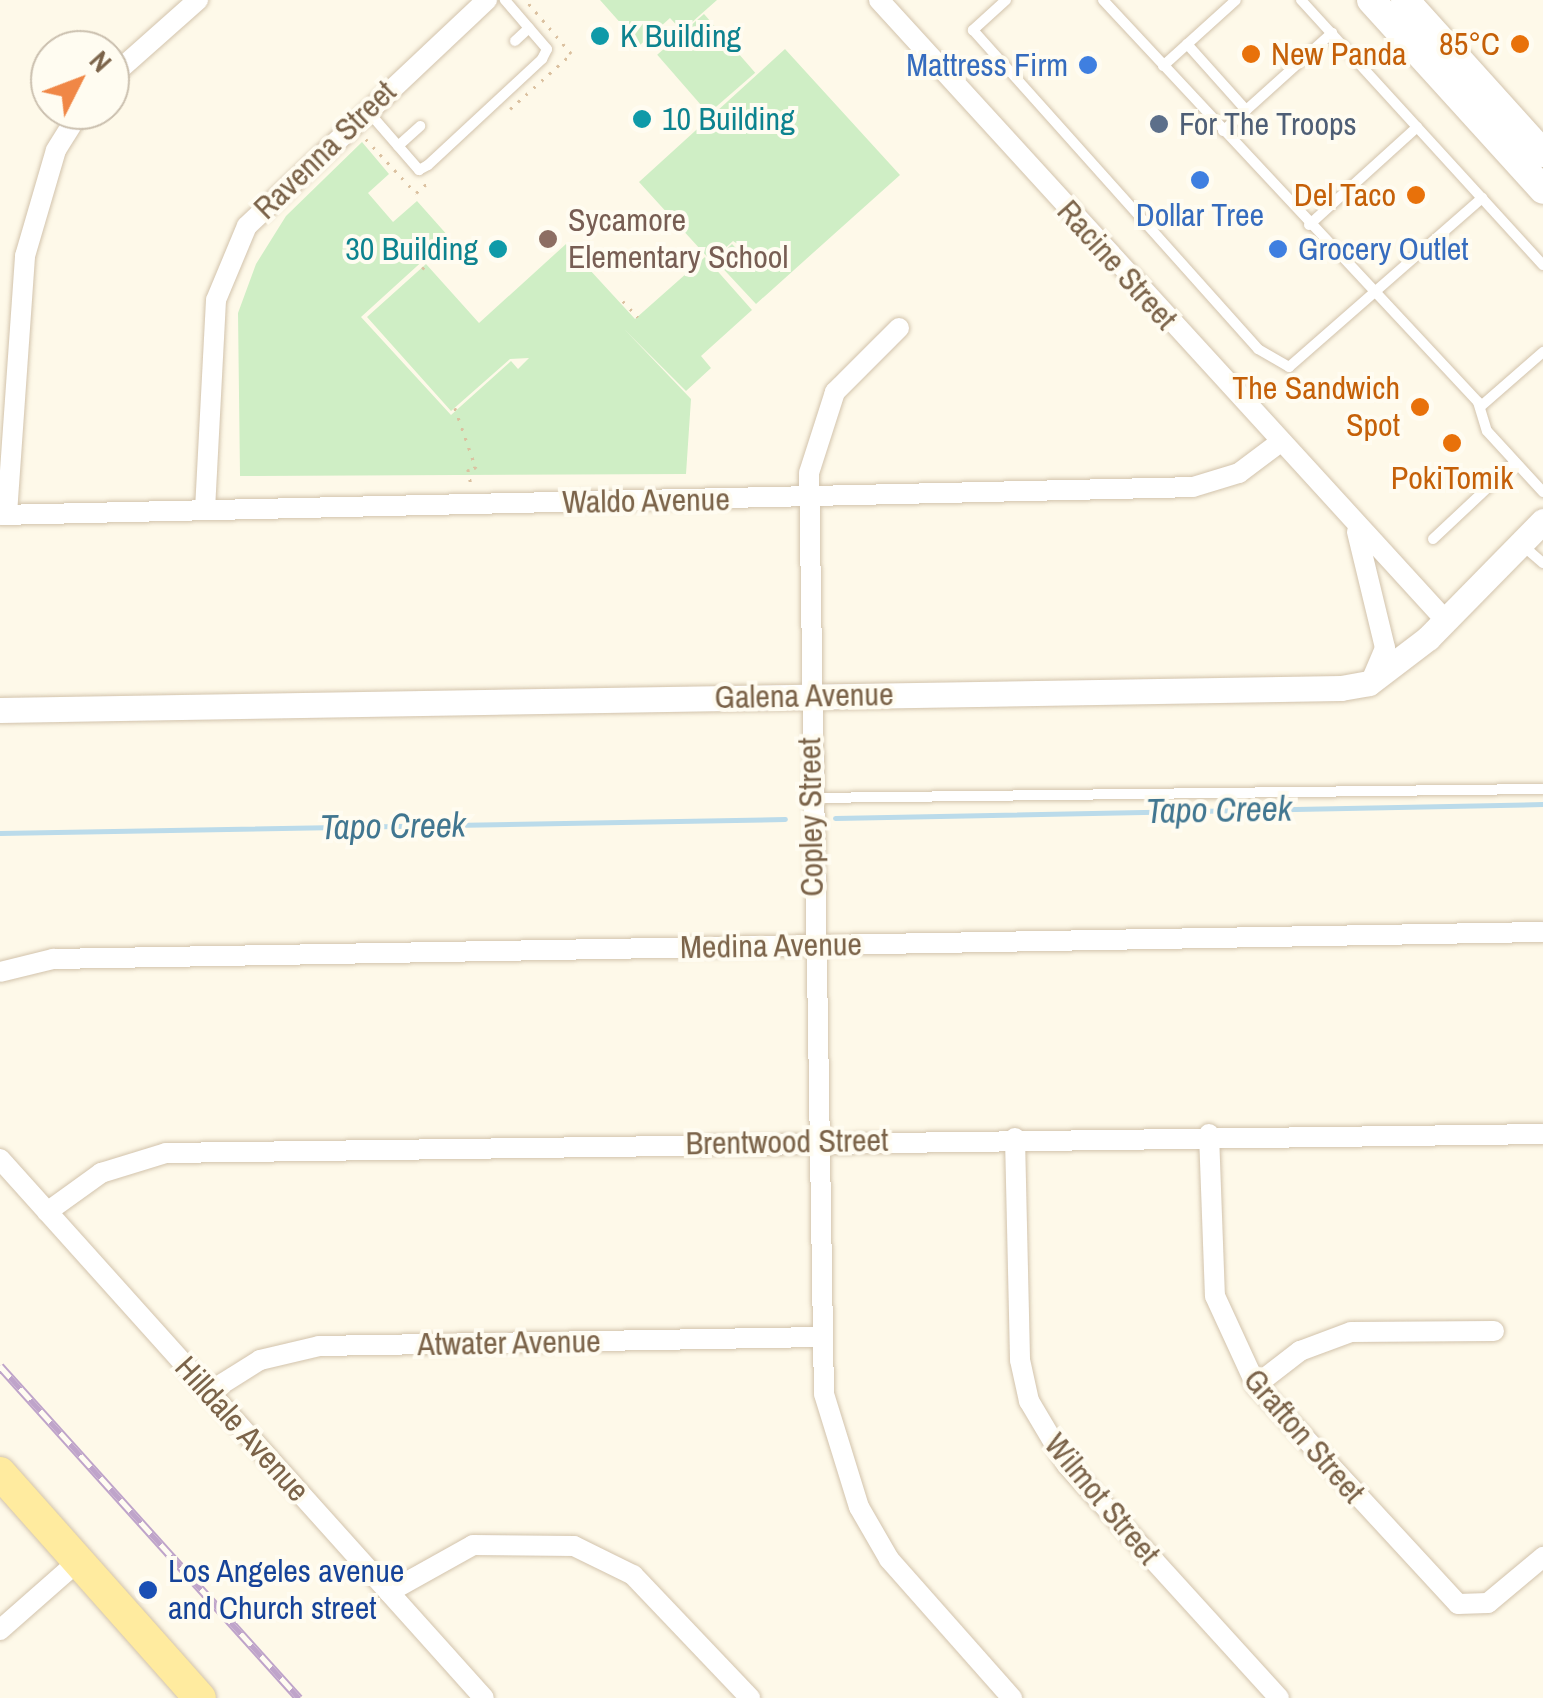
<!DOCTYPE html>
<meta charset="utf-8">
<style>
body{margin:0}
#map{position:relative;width:1543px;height:1698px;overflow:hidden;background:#fef9e9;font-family:"Archivo Narrow",sans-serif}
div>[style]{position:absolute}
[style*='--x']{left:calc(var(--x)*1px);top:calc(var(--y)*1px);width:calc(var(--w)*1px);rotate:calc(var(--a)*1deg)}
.green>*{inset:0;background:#cfeec5;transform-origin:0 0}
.stream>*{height:5px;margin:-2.5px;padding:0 2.5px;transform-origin:2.5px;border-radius:2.5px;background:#bbdbea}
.path>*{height:2.5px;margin-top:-1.25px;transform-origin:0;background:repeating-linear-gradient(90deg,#dbc1a0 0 2.5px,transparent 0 10.5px)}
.roads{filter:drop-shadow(0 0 2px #d2c3ac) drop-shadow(0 0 2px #d2c3ac)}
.service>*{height:10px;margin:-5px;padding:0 5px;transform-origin:5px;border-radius:5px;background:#fff}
.minor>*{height:20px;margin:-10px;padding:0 10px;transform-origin:10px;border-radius:10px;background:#fff}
.tertiary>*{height:25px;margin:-12.5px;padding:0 12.5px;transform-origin:12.5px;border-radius:12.5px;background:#fff}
.secondary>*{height:28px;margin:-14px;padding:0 14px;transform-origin:14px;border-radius:14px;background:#fff}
.primary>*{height:32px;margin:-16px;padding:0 16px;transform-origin:16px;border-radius:16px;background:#ffeb9f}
.rail>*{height:9px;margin-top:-4.5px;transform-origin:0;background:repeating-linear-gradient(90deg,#fffcf1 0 15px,#bfa4ca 0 30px);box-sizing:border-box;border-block:2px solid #bfa4ca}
.dots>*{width:28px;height:28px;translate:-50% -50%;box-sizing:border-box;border:5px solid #fffcf1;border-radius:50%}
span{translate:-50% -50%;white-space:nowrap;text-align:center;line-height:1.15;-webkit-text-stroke:8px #fffcf1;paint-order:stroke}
.culture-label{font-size:32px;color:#0d838f}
.left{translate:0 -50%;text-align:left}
.right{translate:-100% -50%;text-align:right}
.food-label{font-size:32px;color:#c56008}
.shop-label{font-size:32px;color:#366cbe}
.service-label{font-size:32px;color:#4e5e75}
.street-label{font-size:32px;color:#7b6349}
.education-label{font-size:32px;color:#785e54}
.transit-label{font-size:32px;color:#164399}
.water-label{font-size:35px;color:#417690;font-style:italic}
.north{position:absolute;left:30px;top:30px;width:100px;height:100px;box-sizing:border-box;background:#fffcf1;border:2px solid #cabfae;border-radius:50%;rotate:48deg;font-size:28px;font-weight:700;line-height:40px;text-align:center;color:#7b6349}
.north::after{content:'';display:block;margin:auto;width:35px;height:45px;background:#f08746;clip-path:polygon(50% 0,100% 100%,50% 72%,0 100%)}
</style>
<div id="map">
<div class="green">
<div style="clip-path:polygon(600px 0,717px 0,682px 31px,670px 18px,640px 45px)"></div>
<div style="left:704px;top:14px;width:78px;height:62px;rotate:49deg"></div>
<div style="clip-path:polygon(785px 49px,900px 175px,756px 304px,715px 260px,732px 244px,753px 266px,759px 258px,733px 241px,711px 261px,639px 182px)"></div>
<div style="clip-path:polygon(362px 142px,389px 174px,368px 193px,393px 222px,417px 201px,449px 237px,361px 317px,451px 415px,511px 361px,518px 369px,529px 358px,510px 359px,451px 411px,367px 317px,426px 264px,479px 323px,566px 244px,635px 319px,705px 257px,752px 310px,701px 356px,711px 368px,686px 391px,624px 329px,691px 399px,686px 474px,240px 476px,238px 313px,256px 264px,286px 216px)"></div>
</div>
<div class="stream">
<div style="--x:835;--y:818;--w:708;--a:-1.13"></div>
<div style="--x:0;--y:833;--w:785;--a:-1.02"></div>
</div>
<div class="path">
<div style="--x:510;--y:109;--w:82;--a:-42"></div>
<div style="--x:571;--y:54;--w:71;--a:-130.4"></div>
<div style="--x:366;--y:139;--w:74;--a:47.2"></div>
<div style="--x:416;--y:193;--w:18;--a:-41"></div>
<div style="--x:678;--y:252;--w:22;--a:47"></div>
<div style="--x:422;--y:269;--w:25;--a:-42"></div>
<div style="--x:623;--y:301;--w:22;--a:47"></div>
<div style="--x:455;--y:408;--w:64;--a:70.7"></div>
<div style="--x:476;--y:468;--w:8;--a:173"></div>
<div style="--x:468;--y:469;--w:16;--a:79"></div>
</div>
<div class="roads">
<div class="service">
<div style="--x:1006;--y:0;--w:45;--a:137.7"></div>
<div style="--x:973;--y:30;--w:428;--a:48.2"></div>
<div style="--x:1258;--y:349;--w:36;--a:30"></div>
<div style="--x:1289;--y:367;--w:257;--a:-41.2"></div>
<div style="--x:1103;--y:0;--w:550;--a:46.99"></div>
<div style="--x:1478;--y:402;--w:30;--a:73"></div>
<div style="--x:1487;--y:431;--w:83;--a:47.4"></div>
<div style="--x:1301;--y:0;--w:359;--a:47.6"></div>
<div style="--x:515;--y:41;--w:19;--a:-43"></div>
<div style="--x:1187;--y:44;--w:89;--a:48.2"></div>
<div style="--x:1163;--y:66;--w:98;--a:-42.1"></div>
<div style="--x:366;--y:109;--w:81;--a:49"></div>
<div style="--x:419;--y:170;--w:10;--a:-29"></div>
<div style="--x:428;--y:165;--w:156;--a:-42.9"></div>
<div style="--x:542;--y:59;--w:11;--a:-63"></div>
<div style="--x:547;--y:49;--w:65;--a:-130.6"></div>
<div style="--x:1223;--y:131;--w:147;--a:-42"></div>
<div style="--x:398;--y:146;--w:30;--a:-42"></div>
<div style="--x:1309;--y:225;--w:146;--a:-42.2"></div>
<div style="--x:1480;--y:407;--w:84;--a:-41.1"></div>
<div style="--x:1433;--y:539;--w:112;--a:-43.2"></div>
<div style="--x:1521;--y:544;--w:29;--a:41"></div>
<div style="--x:812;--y:798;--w:731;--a:-0.71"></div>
</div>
<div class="minor">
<div style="--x:879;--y:0;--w:842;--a:47.6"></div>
<div style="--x:110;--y:78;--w:118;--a:-41.6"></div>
<div style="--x:899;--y:328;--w:91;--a:135"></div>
<div style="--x:835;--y:392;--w:85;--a:107.8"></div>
<div style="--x:809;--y:473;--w:921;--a:89.07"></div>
<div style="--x:824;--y:1394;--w:118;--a:72.8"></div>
<div style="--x:859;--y:1507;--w:60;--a:60"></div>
<div style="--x:889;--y:1559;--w:186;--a:48.5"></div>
<div style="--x:205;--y:510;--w:210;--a:-87"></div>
<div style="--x:216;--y:300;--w:80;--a:-67.3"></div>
<div style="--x:247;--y:226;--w:330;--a:-43.3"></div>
<div style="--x:7;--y:514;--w:259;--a:-86"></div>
<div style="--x:25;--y:256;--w:110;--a:-73.7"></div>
<div style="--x:56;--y:150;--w:47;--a:-58"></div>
<div style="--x:0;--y:515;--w:1193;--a:-1.34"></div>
<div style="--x:1193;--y:487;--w:48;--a:-16.9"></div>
<div style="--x:1239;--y:473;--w:50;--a:-36.9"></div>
<div style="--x:1357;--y:532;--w:119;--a:76.4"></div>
<div style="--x:1385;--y:648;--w:30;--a:113"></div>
<div style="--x:0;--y:972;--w:55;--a:-13.8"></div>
<div style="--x:53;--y:959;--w:1490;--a:-1.04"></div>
<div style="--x:1209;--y:1134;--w:162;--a:87.9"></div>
<div style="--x:1215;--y:1296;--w:98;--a:65.3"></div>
<div style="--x:1256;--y:1385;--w:298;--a:47.3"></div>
<div style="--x:1458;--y:1604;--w:30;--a:-2"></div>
<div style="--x:1488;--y:1603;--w:72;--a:-39.9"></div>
<div style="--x:1015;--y:1138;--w:222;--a:88.7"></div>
<div style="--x:1020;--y:1360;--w:42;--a:77.6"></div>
<div style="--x:1029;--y:1401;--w:74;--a:59.3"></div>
<div style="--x:1067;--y:1465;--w:315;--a:47.7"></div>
<div style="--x:0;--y:1159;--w:724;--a:48.08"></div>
<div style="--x:47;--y:1212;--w:67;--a:-35.8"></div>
<div style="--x:101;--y:1173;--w:68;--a:-17.1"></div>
<div style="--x:166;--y:1153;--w:1377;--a:-0.79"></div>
<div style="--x:1256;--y:1385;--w:56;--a:-37.7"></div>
<div style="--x:1300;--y:1351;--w:54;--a:-20.4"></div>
<div style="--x:1351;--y:1332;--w:143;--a:-0.4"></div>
<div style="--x:209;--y:1392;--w:60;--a:-32.1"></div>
<div style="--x:260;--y:1360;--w:61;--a:-13.3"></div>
<div style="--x:319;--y:1346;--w:502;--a:-1.03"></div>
<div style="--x:389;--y:1592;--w:96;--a:-29.2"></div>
<div style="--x:473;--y:1545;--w:101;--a:0.6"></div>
<div style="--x:574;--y:1546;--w:66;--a:26.2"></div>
<div style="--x:633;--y:1575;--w:170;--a:46.4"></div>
<div style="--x:0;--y:1630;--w:103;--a:-41.4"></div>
</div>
<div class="tertiary">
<div style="--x:0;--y:710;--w:1341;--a:-0.94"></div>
<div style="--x:1341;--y:688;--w:28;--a:-10"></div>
<div style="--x:1369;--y:683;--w:74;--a:-37.3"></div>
<div style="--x:1428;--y:638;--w:164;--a:-45.5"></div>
</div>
<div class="secondary">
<div style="--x:1371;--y:0;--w:256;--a:47.8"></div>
<div style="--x:1405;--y:0;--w:206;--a:48"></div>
</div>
<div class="primary">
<div style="--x:0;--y:1473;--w:301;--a:48.4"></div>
</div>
</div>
<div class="rail">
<div style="--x:0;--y:1366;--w:447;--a:48"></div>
</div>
<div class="dots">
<div style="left:600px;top:36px;background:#0f9aa8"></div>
<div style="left:1520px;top:44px;background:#e8710a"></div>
<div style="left:1251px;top:54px;background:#e8710a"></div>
<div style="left:1088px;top:65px;background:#3f7fe0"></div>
<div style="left:642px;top:119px;background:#0f9aa8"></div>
<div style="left:1159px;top:124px;background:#5c6f8a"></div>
<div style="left:1200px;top:180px;background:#3f7fe0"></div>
<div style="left:1416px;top:195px;background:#e8710a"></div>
<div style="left:548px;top:239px;background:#8d6e63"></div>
<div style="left:498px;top:249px;background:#0f9aa8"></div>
<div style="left:1278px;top:249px;background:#3f7fe0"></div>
<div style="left:1420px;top:407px;background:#e8710a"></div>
<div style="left:1452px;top:443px;background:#e8710a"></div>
<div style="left:148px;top:1590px;background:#1a4fb4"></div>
</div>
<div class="culture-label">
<span class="left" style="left:620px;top:36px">K Building</span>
<span class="left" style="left:662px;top:119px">10 Building</span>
<span class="right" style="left:478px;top:249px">30 Building</span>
</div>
<div class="food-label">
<span class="right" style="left:1500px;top:44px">85°C</span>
<span class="left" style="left:1271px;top:54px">New Panda</span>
<span class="right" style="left:1396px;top:195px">Del Taco</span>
<span class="right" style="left:1400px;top:407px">The Sandwich<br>Spot</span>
<span style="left:1452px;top:478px">PokiTomik</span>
</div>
<div class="shop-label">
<span class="right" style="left:1068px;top:65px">Mattress Firm</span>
<span style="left:1200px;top:215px">Dollar Tree</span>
<span class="left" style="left:1298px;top:249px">Grocery Outlet</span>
</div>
<div class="service-label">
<span class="left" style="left:1179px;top:124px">For The Troops</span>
</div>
<div class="street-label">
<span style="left:325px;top:150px;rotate:-44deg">Ravenna Street</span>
<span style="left:1117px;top:265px;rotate:48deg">Racine Street</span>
<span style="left:646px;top:501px;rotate:-1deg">Waldo Avenue</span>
<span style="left:804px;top:696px;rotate:-1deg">Galena Avenue</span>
<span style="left:811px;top:817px;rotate:-91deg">Copley Street</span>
<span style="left:771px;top:946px;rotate:-1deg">Medina Avenue</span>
<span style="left:787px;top:1142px;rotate:-1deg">Brentwood Street</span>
<span style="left:509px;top:1343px;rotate:-1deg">Atwater Avenue</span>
<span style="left:242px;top:1429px;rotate:48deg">Hilldale Avenue</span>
<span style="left:1304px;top:1436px;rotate:49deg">Grafton Street</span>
<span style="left:1102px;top:1499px;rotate:50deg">Wilmot Street</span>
</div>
<div class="education-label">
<span class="left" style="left:568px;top:239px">Sycamore<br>Elementary School</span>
</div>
<div class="transit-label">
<span class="left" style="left:168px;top:1590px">Los Angeles avenue<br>and Church street</span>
</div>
<div class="water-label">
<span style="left:1219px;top:810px;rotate:-1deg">Tapo Creek</span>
<span style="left:393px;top:826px;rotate:-1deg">Tapo Creek</span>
</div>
<div class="north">N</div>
</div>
